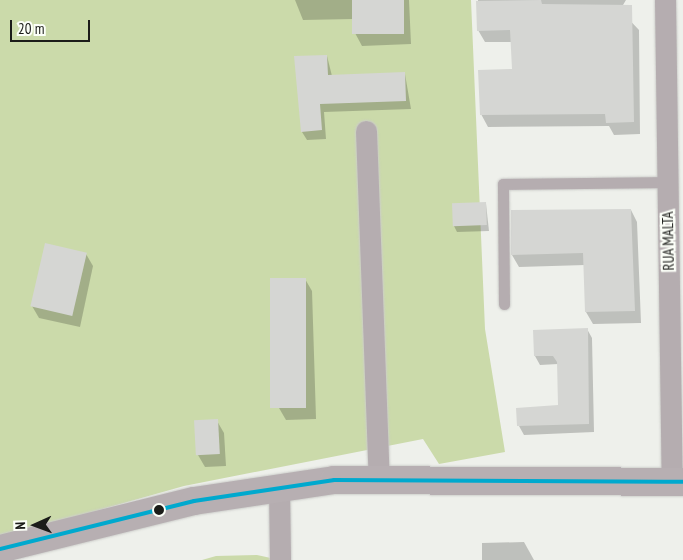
<!DOCTYPE html>
<style>
body{margin:0}
#map{position:relative;width:683px;height:560px;overflow:hidden;background:#eef0eb;font-family:"PT Sans Narrow",sans-serif}
div>[style]{position:absolute}
[style*='--x']{left:calc(var(--x)*1px);top:calc(var(--y)*1px);width:calc(var(--w)*1px);rotate:calc(var(--a)*1deg)}
.forest>*{inset:0;background:#cbdaaa}
.shadow>*{inset:0;background:#0003}
.building>*{inset:0;background:#d5d6d3;transform-origin:0 0}
.roads{filter:drop-shadow(0 0 1px #cccdca) drop-shadow(0 0 1px #cccdca)}
.service>*{height:11px;margin:-5.5px;padding:0 5.5px;transform-origin:5.5px;border-radius:5.5px;background:#b5adb0}
.minor>*{height:21px;margin:-10.5px;padding:0 10.5px;transform-origin:10.5px;border-radius:10.5px;background:#b5adb0}
.primary>*{height:28px;margin:-14px;padding:0 14px;transform-origin:14px;border-radius:14px;background:#b7afb2}
.bus-1>*{height:4px;margin:-2px;padding:0 2px;transform-origin:2px;border-radius:2px;background:#00a9ce}
.dots>*{width:14px;height:14px;translate:-50% -50%;box-sizing:border-box;border:2px solid #fcfff8;border-radius:50%}
span{translate:-50% -50%;white-space:nowrap;text-align:center;line-height:1.15;-webkit-text-stroke:4.5px #fcfff8;paint-order:stroke}
.street-label{font-size:15px;color:#1b1c19}
.north{position:absolute;left:10px;top:500px;width:50px;height:50px;-webkit-text-stroke:4px #fcfff8;paint-order:stroke;rotate:268deg;font-size:14px;font-weight:700;line-height:20px;text-align:center;color:#1b1c19}
.north::after{content:'';display:block;margin:auto;width:18px;height:22px;background:#1b1c19;clip-path:polygon(50% 0,100% 100%,50% 72%,0 100%)}
.scale{position:absolute;left:10px;top:20px;width:80px;height:22px;box-sizing:border-box;border:2px solid #1b1c19;border-top:0;padding-left:6px;font-size:15px;line-height:18px;white-space:nowrap;color:#1b1c19;-webkit-text-stroke:4px #fcfff8;paint-order:stroke}
</style>
<div id="map">
<div class="forest">
<div style="clip-path:polygon(0 0,471px 0,485px 329px,505px 452px,439px 464px,423px 439px,184px 486px,0 538px)"></div>
<div style="clip-path:polygon(257px 555px,280px 560px,202px 560px,216px 556px)"></div>
</div>
<div class="shadow">
<div style="clip-path:polygon(295px 0,409px 0,411px 44px,362px 46px,355px 33px,354px 19px,303px 20px)"></div>
<div style="clip-path:polygon(478px 0,626px 0,620px 10px,639px 30px,640px 134px,614px 135px,609px 126px,488px 127px,481px 114px,513px 70px,512px 42px,485px 42px,478px 30px)"></div>
<div style="clip-path:polygon(327px 56px,332px 76px,405px 74px,411px 109px,324px 112px,326px 139px,307px 140px,302px 132px)"></div>
<div style="clip-path:polygon(486px 204px,489px 231px,457px 232px,454px 226px)"></div>
<div style="clip-path:polygon(631px 210px,637px 222px,641px 323px,593px 324px,586px 312px,585px 265px,519px 267px,512px 255px)"></div>
<div style="clip-path:polygon(86px 254px,93px 266px,80px 327px,39px 318px,32px 306px)"></div>
<div style="clip-path:polygon(305px 279px,312px 291px,316px 419px,286px 420px,279px 408px)"></div>
<div style="clip-path:polygon(587px 329px,592px 338px,594px 432px,524px 435px,519px 426px,559px 406px,558px 364px,540px 365px,535px 356px)"></div>
<div style="clip-path:polygon(217px 421px,224px 433px,226px 466px,205px 467px,198px 455px)"></div>
<div style="clip-path:polygon(524px 542px,534px 560px,482px 560px,482px 543px)"></div>
</div>
<div class="building">
<div style="left:352px;top:0;width:52px;height:34px"></div>
<div style="clip-path:polygon(541px 0,542px 4px,632px 5px,634px 122px,606px 123px,605px 114px,480px 115px,478px 70px,512px 69px,510px 30px,477px 31px,476px 1px)"></div>
<div style="clip-path:polygon(327px 55px,328px 75px,405px 72px,406px 101px,320px 104px,322px 130px,301px 132px,294px 56px)"></div>
<div style="left:486px;top:202px;width:23px;height:34px;rotate:88deg"></div>
<div style="clip-path:polygon(631px 209px,635px 311px,585px 312px,583px 253px,511px 255px,511px 210px)"></div>
<div style="left:45px;top:243px;width:43px;height:65px;rotate:13deg"></div>
<div style="left:270px;top:278px;width:36px;height:130px"></div>
<div style="clip-path:polygon(588px 328px,589px 424px,517px 426px,516px 408px,558px 405px,557px 362px,553px 356px,534px 356px,533px 330px)"></div>
<div style="left:218px;top:419px;width:35px;height:24px;rotate:87deg"></div>
</div>
<div class="roads">
<div class="service">
<div style="--x:504;--y:304;--w:120;--a:-90.5"></div>
<div style="--x:503;--y:184;--w:164;--a:-0.7"></div>
</div>
<div class="minor">
<div style="--x:665;--y:0;--w:482;--a:89.2"></div>
<div style="--x:366;--y:131;--w:347;--a:87.9"></div>
<div style="--x:279;--y:487;--w:73;--a:89.2"></div>
</div>
<div class="primary">
<div style="--x:0;--y:549;--w:200;--a:-13.9"></div>
<div style="--x:194;--y:501;--w:142;--a:-8.5"></div>
<div style="--x:334;--y:480;--w:349;--a:0.3"></div>
</div>
</div>
<div class="bus-1">
<div style="--x:0;--y:549;--w:200;--a:-13.9"></div>
<div style="--x:194;--y:501;--w:142;--a:-8.5"></div>
<div style="--x:334;--y:480;--w:349;--a:0.3"></div>
</div>
<div class="dots">
<div style="left:159px;top:510px;background:#1b1c19"></div>
</div>
<div class="street-label">
<span style="left:668px;top:241px;rotate:-91deg">RUA MALTA</span>
</div>
<div class="north">N</div>
<div class="scale">20 m</div>
</div>
